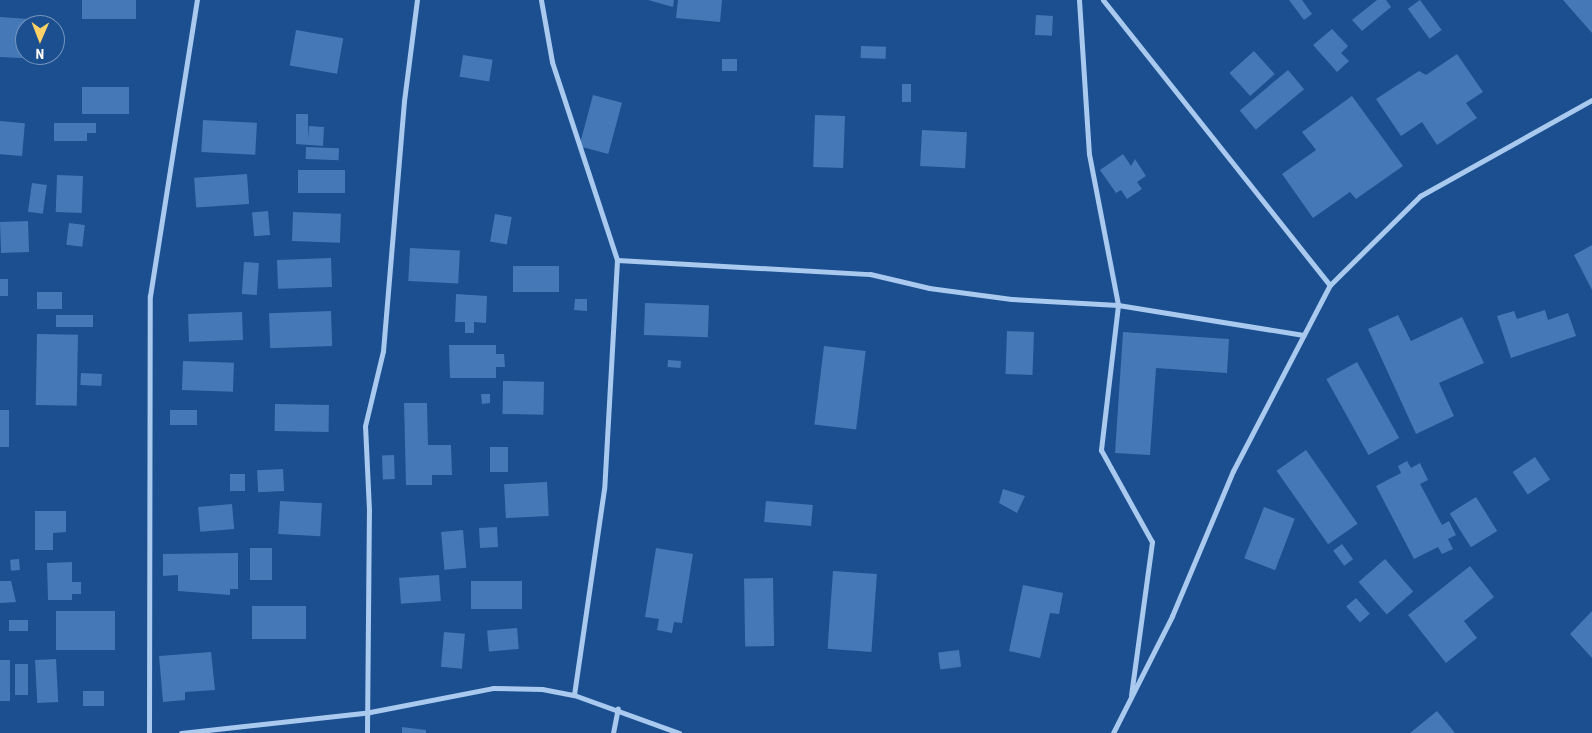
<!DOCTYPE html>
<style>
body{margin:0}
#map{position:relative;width:1592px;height:733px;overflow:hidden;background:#1b4f8f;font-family:"Roboto Condensed",sans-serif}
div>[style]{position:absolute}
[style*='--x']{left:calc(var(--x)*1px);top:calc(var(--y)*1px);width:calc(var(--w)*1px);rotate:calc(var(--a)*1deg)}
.building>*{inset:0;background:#4478b7;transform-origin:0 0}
.street>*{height:5px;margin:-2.5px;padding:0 2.5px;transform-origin:2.5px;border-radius:2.5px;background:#a9c9ee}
span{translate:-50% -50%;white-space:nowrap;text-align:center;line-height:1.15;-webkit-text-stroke:5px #1b4f8f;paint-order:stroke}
.north{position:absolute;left:15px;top:15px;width:50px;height:50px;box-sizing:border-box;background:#1b4f8f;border:1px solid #7695bc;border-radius:50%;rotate:181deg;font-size:14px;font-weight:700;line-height:20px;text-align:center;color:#fff}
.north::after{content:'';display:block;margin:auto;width:18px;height:22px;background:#ffd166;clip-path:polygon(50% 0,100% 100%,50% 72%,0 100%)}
</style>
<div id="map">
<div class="building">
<div style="left:82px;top:0;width:54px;height:19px"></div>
<div style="clip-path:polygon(648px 0,674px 0,673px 7px)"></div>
<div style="clip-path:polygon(678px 0,722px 0,720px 22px,676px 18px)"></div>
<div style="clip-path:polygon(1289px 0,1302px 0,1312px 14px,1304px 20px)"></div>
<div style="clip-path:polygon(1377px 0,1386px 0,1391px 7px,1362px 31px,1352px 20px)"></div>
<div style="left:1420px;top:0;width:37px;height:15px;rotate:54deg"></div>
<div style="clip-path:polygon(1563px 0,1592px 0,1592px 33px)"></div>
<div style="left:1036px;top:15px;width:17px;height:20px;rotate:3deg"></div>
<div style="clip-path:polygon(0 17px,43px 20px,42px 25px,25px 25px,25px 55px,41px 55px,40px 59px,0 57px)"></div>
<div style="clip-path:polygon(1332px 29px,1348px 46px,1341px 53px,1349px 61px,1337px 72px,1313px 45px)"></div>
<div style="left:296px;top:30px;width:48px;height:36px;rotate:10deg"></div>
<div style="left:861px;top:46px;width:25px;height:12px;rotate:2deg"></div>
<div style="left:1254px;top:51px;width:31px;height:33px;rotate:48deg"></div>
<div style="clip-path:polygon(1457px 54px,1483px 92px,1466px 103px,1477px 118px,1437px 145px,1422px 122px,1401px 136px,1376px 99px,1419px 71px,1426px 75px)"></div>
<div style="left:463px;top:55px;width:30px;height:22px;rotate:9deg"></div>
<div style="left:722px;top:59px;width:15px;height:12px"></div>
<div style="left:1288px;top:70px;width:25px;height:63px;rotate:50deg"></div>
<div style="left:902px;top:84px;width:9px;height:18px"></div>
<div style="left:82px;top:87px;width:47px;height:27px"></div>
<div style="left:593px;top:95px;width:30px;height:53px;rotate:15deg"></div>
<div style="clip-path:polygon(1352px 96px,1403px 166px,1356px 199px,1350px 192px,1313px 218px,1282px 174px,1316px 150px,1302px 132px)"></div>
<div style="clip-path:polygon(296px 114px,308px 114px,308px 139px,309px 126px,324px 127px,323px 146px,296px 144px)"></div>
<div style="left:815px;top:115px;width:30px;height:52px;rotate:2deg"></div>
<div style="left:203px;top:120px;width:54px;height:32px;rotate:3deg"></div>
<div style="left:0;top:121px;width:25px;height:33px;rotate:5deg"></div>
<div style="clip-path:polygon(54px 123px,96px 123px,96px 133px,87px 133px,87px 141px,54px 141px)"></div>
<div style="left:922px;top:130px;width:45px;height:36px;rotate:3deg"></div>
<div style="left:306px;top:147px;width:33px;height:12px;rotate:2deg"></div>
<div style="clip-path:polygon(1123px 154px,1131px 166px,1135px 159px,1146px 176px,1137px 182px,1142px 189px,1127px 199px,1121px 190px,1116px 193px,1100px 170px)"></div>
<div style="left:298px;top:170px;width:47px;height:23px"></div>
<div style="left:247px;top:174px;width:30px;height:53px;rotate:86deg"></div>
<div style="left:57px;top:175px;width:26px;height:37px;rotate:2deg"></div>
<div style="left:32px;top:183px;width:15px;height:29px;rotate:8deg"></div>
<div style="left:268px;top:211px;width:24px;height:16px;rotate:85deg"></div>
<div style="left:293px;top:212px;width:48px;height:29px;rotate:2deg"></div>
<div style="left:495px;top:214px;width:17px;height:28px;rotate:10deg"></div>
<div style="left:28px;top:221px;width:31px;height:28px;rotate:88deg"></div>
<div style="left:69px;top:223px;width:16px;height:22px;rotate:7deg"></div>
<div style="clip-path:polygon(1592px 245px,1592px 290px,1574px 255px)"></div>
<div style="left:410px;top:248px;width:50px;height:33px;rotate:3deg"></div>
<div style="left:331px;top:258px;width:29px;height:54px;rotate:88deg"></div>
<div style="left:244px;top:262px;width:15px;height:32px;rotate:4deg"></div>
<div style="left:513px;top:266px;width:46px;height:26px"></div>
<div style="left:0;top:279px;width:8px;height:17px"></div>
<div style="left:37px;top:292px;width:25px;height:17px"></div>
<div style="clip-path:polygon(456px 294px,487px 296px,486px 323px,474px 322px,474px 333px,465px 333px,465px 322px,455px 322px)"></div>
<div style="clip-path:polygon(575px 299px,587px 299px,587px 311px,574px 310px)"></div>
<div style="left:645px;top:303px;width:64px;height:32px;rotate:2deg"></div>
<div style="clip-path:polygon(1545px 310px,1548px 320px,1568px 313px,1576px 336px,1511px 358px,1497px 316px,1514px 311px,1517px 319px)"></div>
<div style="left:331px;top:311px;width:35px;height:62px;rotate:88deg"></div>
<div style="left:242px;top:312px;width:28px;height:54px;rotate:88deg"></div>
<div style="left:56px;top:315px;width:37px;height:12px"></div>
<div style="clip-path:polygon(1398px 315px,1411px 341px,1462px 317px,1484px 363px,1439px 383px,1454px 416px,1416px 434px,1368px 329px)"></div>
<div style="left:1007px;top:331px;width:27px;height:43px;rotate:2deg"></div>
<div style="clip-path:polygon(1123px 332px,1229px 339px,1227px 373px,1156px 368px,1150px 455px,1115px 453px)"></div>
<div style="left:37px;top:334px;width:41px;height:71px;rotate:1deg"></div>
<div style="clip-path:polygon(449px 345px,496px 345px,496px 354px,504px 354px,505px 367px,496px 367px,496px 378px,450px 378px)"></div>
<div style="left:824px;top:346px;width:42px;height:79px;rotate:7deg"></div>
<div style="left:668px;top:360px;width:13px;height:7px;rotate:4deg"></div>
<div style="left:183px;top:361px;width:51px;height:29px;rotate:2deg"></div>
<div style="left:1357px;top:362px;width:87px;height:35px;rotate:61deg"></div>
<div style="left:81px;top:373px;width:21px;height:12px;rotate:3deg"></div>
<div style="left:503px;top:381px;width:41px;height:33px;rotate:1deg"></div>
<div style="clip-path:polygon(481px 394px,490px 394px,490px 403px,482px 404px)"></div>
<div style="clip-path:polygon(404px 403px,427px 403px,428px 445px,451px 445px,452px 475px,432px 475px,432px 485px,406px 485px)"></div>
<div style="left:275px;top:404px;width:54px;height:27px;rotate:1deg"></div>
<div style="left:0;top:410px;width:9px;height:37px"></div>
<div style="left:170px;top:410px;width:27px;height:15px"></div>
<div style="left:490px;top:447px;width:18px;height:25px"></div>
<div style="left:1306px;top:450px;width:90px;height:36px;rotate:55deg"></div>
<div style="left:394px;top:455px;width:24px;height:12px;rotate:88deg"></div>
<div style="left:1535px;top:457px;width:27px;height:27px;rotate:56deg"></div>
<div style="clip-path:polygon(1407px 461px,1411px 468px,1420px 463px,1428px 480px,1420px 484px,1442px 525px,1449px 521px,1456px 535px,1448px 539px,1453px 549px,1442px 554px,1438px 547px,1414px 559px,1376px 486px,1401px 473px,1398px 466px)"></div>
<div style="left:283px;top:469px;width:22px;height:26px;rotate:87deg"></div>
<div style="left:230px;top:474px;width:15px;height:17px"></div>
<div style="left:547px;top:482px;width:34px;height:43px;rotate:87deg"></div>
<div style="clip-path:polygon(1003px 489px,1025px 496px,1017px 513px,999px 503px)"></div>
<div style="left:1476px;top:497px;width:40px;height:31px;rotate:58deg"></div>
<div style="left:280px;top:501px;width:42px;height:33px;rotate:3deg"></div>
<div style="left:766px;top:501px;width:47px;height:21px;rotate:5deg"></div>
<div style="left:232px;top:504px;width:25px;height:34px;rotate:85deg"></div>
<div style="left:1264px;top:507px;width:33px;height:55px;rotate:21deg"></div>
<div style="clip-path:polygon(35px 511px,66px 511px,66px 532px,53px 533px,53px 550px,35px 550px)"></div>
<div style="left:497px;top:527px;width:20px;height:18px;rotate:87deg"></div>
<div style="left:463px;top:530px;width:38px;height:22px;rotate:85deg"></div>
<div style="left:1342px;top:544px;width:19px;height:11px;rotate:54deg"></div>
<div style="left:250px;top:548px;width:22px;height:32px"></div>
<div style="clip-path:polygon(656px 548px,693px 554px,682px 623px,674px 622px,672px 633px,657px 630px,659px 619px,645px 617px)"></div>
<div style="clip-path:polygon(238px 553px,238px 589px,230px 589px,230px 595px,178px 591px,178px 575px,163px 576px,163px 554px)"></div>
<div style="left:19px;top:559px;width:11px;height:9px;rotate:85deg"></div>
<div style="left:1385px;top:559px;width:43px;height:35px;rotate:49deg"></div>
<div style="clip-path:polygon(72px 562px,72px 582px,81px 582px,81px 594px,72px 594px,72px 600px,48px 600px,47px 563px)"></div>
<div style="clip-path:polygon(1470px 566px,1494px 597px,1464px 621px,1477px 638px,1446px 663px,1408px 615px)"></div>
<div style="left:833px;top:571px;width:44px;height:78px;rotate:4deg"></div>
<div style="left:439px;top:575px;width:26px;height:40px;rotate:86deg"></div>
<div style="left:773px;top:578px;width:68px;height:29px;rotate:89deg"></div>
<div style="clip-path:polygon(0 581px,11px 581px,16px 602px,0 603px)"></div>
<div style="left:471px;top:581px;width:51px;height:28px"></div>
<div style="clip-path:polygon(1023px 585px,1063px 593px,1059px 614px,1050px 613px,1040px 658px,1009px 651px)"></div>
<div style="left:1356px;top:598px;width:21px;height:13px;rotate:49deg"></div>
<div style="left:252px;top:606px;width:54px;height:33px"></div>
<div style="left:56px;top:611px;width:59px;height:39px"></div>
<div style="clip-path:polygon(1592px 611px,1592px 658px,1570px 634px)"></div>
<div style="left:28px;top:620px;width:11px;height:19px;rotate:90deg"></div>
<div style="left:517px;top:628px;width:21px;height:30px;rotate:85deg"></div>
<div style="left:444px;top:632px;width:21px;height:35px;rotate:5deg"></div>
<div style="left:959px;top:650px;width:17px;height:21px;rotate:83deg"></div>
<div style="clip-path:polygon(211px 652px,215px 690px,185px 692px,185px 700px,163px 702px,159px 656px)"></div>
<div style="left:56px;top:659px;width:43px;height:21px;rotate:87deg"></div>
<div style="left:0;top:660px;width:10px;height:41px"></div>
<div style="left:15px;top:664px;width:13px;height:31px"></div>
<div style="left:83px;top:691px;width:21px;height:15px"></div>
<div style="clip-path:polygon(1437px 711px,1455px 733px,1410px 733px)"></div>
<div style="clip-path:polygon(402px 727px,426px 730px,426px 733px,402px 733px)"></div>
</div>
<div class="street">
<div style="--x:541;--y:0;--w:63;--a:79.9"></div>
<div style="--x:552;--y:62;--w:208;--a:71.8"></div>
<div style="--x:617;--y:260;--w:229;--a:93.2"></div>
<div style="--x:604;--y:489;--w:208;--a:98.3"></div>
<div style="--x:1079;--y:0;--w:154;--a:86.3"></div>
<div style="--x:1089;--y:154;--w:154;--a:79.1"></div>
<div style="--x:1118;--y:305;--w:146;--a:96.7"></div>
<div style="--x:1101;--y:450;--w:105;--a:61"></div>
<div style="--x:1152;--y:542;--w:154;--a:97.8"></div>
<div style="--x:1103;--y:0;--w:364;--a:51.5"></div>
<div style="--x:617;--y:260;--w:253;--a:3.2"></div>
<div style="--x:870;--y:274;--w:61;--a:13.3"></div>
<div style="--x:929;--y:288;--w:83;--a:7.6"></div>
<div style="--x:1011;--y:299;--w:107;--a:3.2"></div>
<div style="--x:1118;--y:305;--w:188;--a:9.2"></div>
<div style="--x:149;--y:733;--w:437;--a:-89.9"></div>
<div style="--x:150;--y:296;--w:300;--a:-81"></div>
<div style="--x:181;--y:733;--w:190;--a:-6.3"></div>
<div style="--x:370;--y:712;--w:125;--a:-11"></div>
<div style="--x:493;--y:688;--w:49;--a:1.2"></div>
<div style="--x:542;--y:689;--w:33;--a:11"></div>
<div style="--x:574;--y:695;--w:112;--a:19.9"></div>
<div style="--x:367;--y:733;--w:223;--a:-89.5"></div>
<div style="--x:369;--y:510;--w:84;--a:-92.7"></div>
<div style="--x:365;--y:426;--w:77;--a:-76.5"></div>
<div style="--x:383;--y:351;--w:251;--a:-85.2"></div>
<div style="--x:404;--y:101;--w:102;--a:-82.7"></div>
<div style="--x:613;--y:733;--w:25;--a:-79"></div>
<div style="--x:1113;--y:733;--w:131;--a:-63.2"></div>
<div style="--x:1172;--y:616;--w:157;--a:-67.2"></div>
<div style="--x:1233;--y:471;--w:210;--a:-62.5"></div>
<div style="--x:1330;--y:285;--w:127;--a:-44.7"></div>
<div style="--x:1420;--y:196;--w:197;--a:-29.2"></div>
</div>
<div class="north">N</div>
</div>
